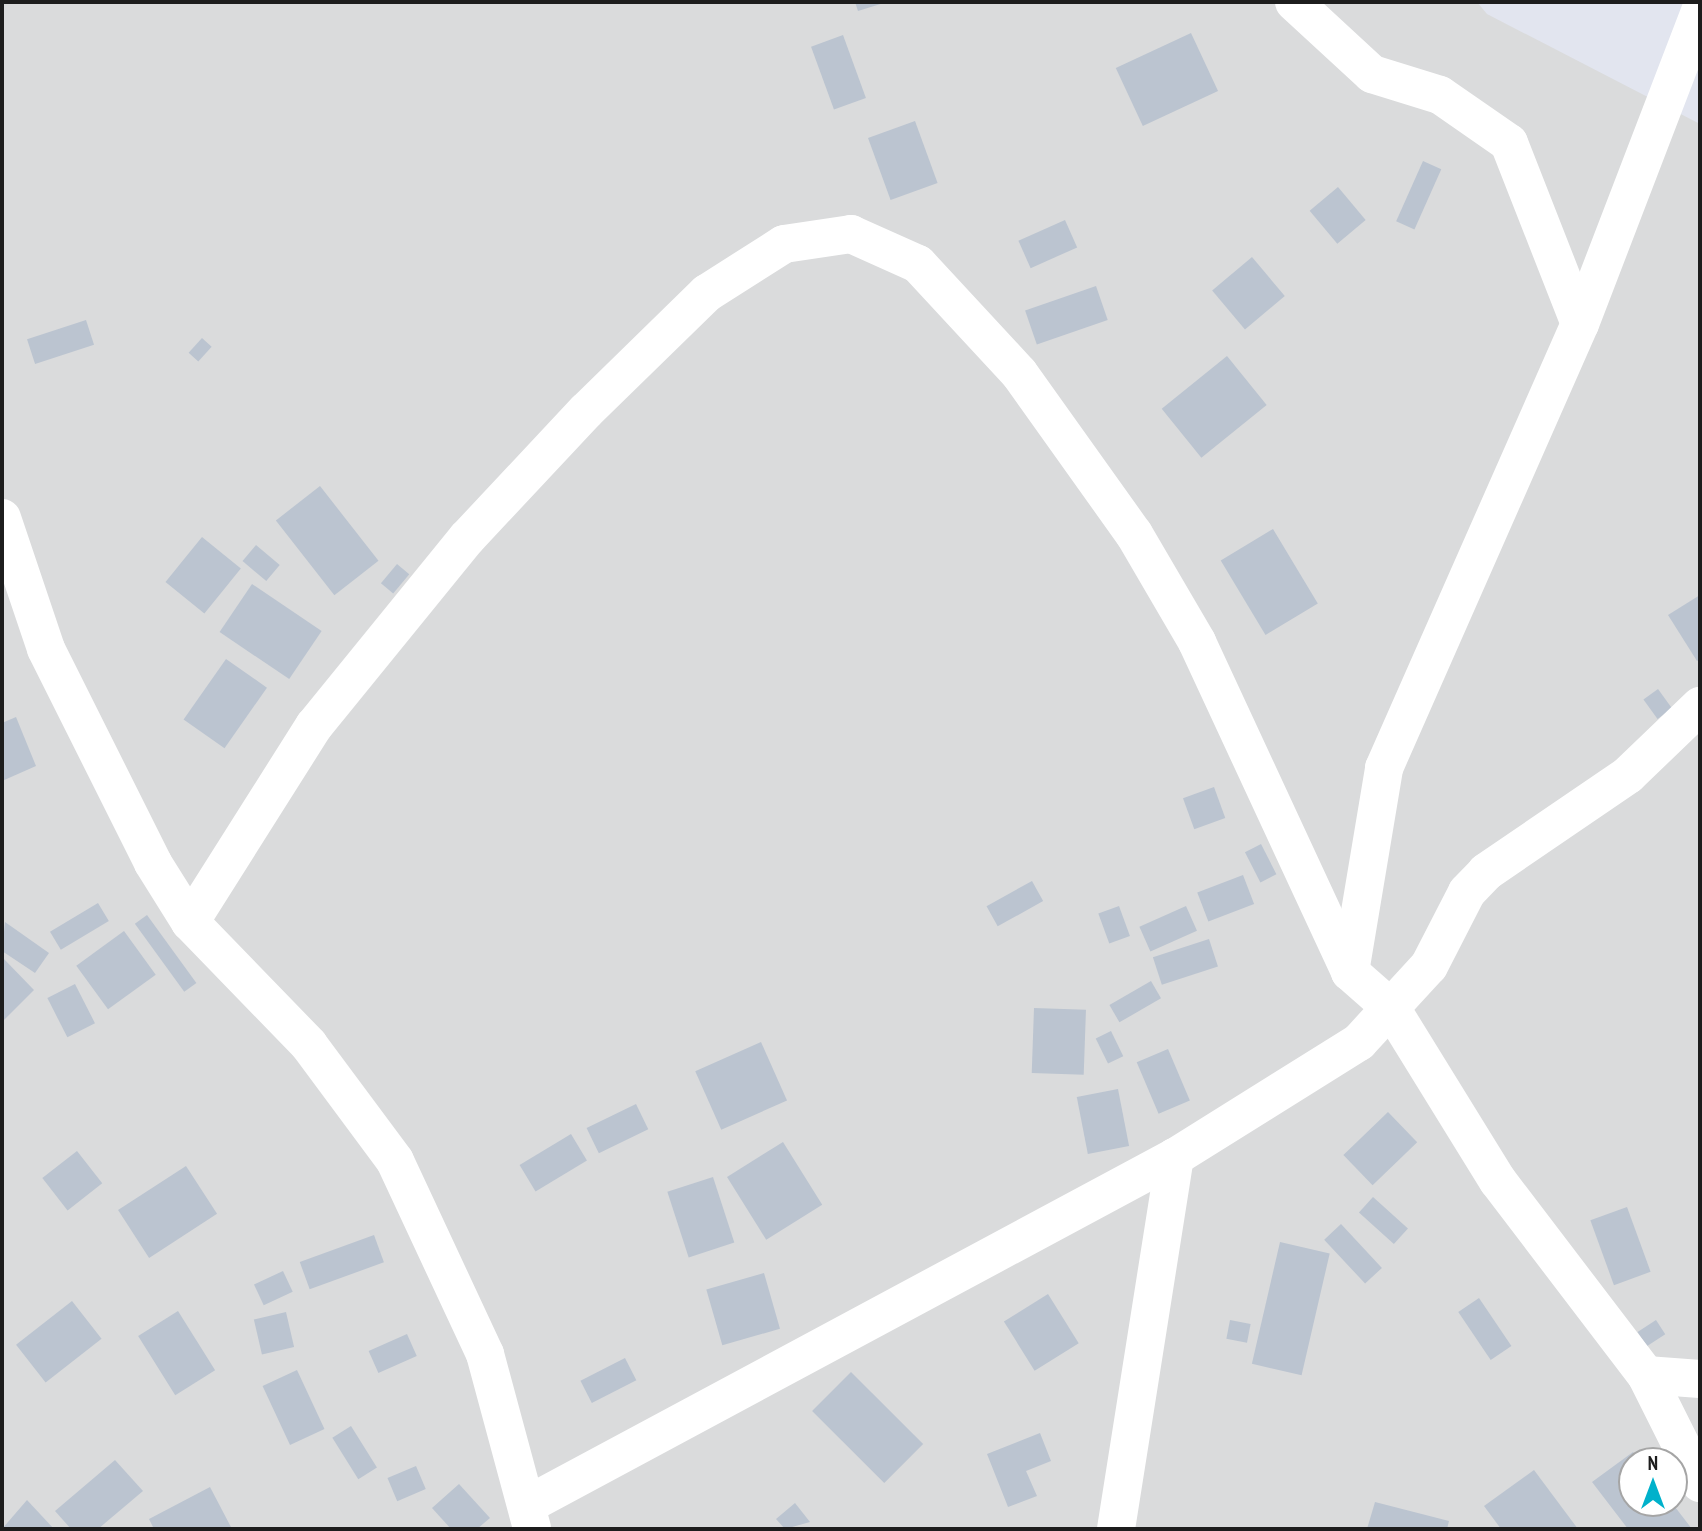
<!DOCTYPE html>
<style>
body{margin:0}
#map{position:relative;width:1702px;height:1531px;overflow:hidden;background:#e2e5ef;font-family:"PT Sans Narrow",sans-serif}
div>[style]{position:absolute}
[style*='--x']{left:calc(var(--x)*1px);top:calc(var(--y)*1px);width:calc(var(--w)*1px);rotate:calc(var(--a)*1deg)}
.residential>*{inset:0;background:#dadbdc}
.building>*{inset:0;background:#bbc4d0;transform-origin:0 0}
.minor>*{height:38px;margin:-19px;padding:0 19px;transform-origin:19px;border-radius:19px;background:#fff}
span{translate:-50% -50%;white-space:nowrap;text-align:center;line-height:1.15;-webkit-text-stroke:6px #fff;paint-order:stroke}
.frame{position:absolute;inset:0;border:4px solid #1d1d1d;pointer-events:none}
.north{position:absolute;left:1618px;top:1447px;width:70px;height:70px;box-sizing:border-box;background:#fff;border:2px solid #a5a5a5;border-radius:50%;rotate:0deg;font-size:19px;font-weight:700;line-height:28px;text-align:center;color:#1d1d1d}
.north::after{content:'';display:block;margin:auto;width:24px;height:32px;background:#00b1cb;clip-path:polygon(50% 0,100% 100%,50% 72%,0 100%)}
</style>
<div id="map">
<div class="residential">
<div style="clip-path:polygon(evenodd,2px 2px,1477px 2px,1487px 14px,1700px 124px,1700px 1529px,2px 1529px,2px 2px,1632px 1461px,1674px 1461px,1674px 1503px,1632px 1503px,1632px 1461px)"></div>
</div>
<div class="building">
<div style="clip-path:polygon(855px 2px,887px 2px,858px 11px)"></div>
<div style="left:1191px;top:33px;width:64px;height:83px;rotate:65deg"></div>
<div style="left:843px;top:35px;width:67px;height:34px;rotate:70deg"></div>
<div style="left:915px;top:121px;width:66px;height:50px;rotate:70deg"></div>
<div style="left:1423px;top:161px;width:20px;height:66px;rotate:24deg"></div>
<div style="left:1338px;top:187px;width:43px;height:37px;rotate:50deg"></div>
<div style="left:1065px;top:220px;width:30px;height:51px;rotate:66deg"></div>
<div style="left:1252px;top:257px;width:51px;height:52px;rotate:50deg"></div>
<div style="left:1096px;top:286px;width:36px;height:75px;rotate:71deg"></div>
<div style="left:86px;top:320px;width:26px;height:62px;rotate:72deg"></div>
<div style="left:202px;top:338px;width:13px;height:20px;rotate:42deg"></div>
<div style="left:1227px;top:356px;width:63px;height:84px;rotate:51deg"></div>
<div style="left:320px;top:486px;width:95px;height:56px;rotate:52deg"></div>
<div style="left:1273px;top:529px;width:87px;height:61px;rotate:59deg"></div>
<div style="left:202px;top:537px;width:50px;height:58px;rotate:39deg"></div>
<div style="left:256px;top:545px;width:31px;height:21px;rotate:40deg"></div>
<div style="left:397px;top:564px;width:16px;height:25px;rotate:40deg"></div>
<div style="left:252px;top:584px;width:84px;height:58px;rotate:34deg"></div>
<div style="clip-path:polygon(1700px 595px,1700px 659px,1697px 661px,1668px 615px)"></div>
<div style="left:226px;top:659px;width:50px;height:74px;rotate:35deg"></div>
<div style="left:1658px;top:689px;width:24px;height:18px;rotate:54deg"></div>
<div style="clip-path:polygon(16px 717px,36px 766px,2px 781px,2px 723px)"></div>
<div style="left:1214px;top:787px;width:33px;height:33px;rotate:70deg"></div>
<div style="left:1261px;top:844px;width:34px;height:18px;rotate:63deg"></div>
<div style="left:1243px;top:875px;width:31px;height:49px;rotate:69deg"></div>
<div style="left:1032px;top:881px;width:23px;height:52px;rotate:61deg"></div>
<div style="left:98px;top:903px;width:21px;height:56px;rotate:59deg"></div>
<div style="left:1119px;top:906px;width:32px;height:22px;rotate:70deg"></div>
<div style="left:1186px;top:906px;width:27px;height:51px;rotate:66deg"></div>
<div style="left:147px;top:915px;width:84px;height:15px;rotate:54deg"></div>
<div style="clip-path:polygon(5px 922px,49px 953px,35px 973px,2px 951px)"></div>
<div style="left:124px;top:931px;width:54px;height:59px;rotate:54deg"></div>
<div style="left:1209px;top:939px;width:29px;height:59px;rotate:72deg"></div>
<div style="clip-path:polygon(2px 957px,34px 990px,2px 1022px)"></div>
<div style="left:1151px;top:981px;width:20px;height:48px;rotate:60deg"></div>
<div style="left:75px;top:984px;width:44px;height:31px;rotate:63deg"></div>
<div style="left:1034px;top:1008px;width:52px;height:65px;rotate:2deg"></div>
<div style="left:1111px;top:1031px;width:28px;height:17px;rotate:64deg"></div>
<div style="left:761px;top:1042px;width:64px;height:72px;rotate:66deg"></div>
<div style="left:1168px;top:1049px;width:56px;height:34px;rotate:67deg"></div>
<div style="left:1118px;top:1089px;width:58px;height:42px;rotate:79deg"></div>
<div style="left:636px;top:1104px;width:28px;height:55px;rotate:64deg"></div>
<div style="left:1388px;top:1112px;width:42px;height:62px;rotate:46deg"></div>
<div style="left:571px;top:1134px;width:31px;height:60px;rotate:59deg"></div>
<div style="left:783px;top:1142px;width:74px;height:66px;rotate:58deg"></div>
<div style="left:77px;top:1151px;width:41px;height:44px;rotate:52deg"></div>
<div style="left:186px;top:1166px;width:57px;height:81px;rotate:57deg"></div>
<div style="left:713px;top:1177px;width:69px;height:48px;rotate:72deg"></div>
<div style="left:1373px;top:1197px;width:47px;height:21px;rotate:42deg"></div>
<div style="left:1627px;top:1207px;width:69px;height:39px;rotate:70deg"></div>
<div style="left:1341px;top:1224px;width:60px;height:23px;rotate:47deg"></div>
<div style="left:374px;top:1235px;width:29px;height:79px;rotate:70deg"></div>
<div style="left:1280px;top:1242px;width:51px;height:125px;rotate:13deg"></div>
<div style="left:283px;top:1271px;width:23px;height:32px;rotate:65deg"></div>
<div style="left:764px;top:1273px;width:58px;height:60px;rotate:74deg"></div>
<div style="left:1048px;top:1294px;width:58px;height:52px;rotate:58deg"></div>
<div style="left:1479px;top:1298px;width:58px;height:25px;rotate:56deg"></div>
<div style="left:72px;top:1301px;width:48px;height:71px;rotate:52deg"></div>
<div style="left:178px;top:1311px;width:70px;height:47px;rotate:58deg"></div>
<div style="left:286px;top:1312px;width:36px;height:33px;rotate:77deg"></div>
<div style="left:1230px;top:1320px;width:21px;height:19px;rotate:11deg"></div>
<div style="left:1656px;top:1320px;width:17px;height:22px;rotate:57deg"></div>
<div style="left:407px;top:1334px;width:24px;height:42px;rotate:66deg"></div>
<div style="left:625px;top:1358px;width:25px;height:50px;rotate:63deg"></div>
<div style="left:297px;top:1370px;width:65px;height:38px;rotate:65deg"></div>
<div style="left:851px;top:1372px;width:102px;height:55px;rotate:45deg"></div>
<div style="left:351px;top:1426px;width:49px;height:22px;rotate:58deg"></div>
<div style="clip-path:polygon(1040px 1433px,1051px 1461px,1026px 1471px,1037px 1496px,1008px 1507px,987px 1454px)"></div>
<div style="clip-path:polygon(1633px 1452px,1640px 1461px,1632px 1461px,1632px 1503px,1672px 1503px,1692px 1529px,1628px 1529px,1592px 1482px)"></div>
<div style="clip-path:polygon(115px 1460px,143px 1491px,98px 1529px,71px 1529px,55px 1511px)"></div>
<div style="left:416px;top:1466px;width:25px;height:31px;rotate:67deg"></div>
<div style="clip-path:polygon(1534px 1470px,1578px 1529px,1501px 1529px,1484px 1506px)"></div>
<div style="clip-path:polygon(459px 1484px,490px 1518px,477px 1529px,451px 1529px,432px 1508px)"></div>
<div style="clip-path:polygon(210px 1487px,232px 1529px,154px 1529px,149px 1519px)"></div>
<div style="clip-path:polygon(27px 1500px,54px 1529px,2px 1529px)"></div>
<div style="clip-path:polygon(1375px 1502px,1449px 1521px,1447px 1529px,1367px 1529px)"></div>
<div style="clip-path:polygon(795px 1503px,810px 1522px,785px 1529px,776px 1519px)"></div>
</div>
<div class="minor">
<div style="--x:1294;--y:2;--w:106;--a:42.7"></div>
<div style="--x:1372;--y:74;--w:71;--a:17.2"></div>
<div style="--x:1440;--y:95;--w:84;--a:34.8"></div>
<div style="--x:1509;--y:143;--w:194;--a:68.6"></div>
<div style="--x:2;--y:518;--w:138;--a:71.4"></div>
<div style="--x:46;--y:649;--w:239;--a:63.4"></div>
<div style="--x:153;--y:863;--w:70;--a:57.9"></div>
<div style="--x:190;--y:922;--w:171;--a:45.9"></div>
<div style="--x:309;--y:1045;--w:144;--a:53.4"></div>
<div style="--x:395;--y:1161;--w:213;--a:65"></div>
<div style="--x:485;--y:1354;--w:180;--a:74.9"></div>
<div style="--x:190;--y:922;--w:232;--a:-57.7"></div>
<div style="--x:314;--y:726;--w:242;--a:-50.9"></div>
<div style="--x:467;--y:538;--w:174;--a:-46.9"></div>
<div style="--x:586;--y:411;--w:169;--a:-44.3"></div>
<div style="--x:707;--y:293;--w:91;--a:-32.5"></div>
<div style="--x:784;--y:244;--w:68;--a:-8.5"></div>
<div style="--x:851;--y:234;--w:73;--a:24.1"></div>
<div style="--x:918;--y:264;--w:149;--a:47.2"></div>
<div style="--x:1019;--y:373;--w:198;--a:54.5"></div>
<div style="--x:1134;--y:534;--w:125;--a:59.7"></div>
<div style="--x:1197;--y:642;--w:364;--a:65.1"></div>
<div style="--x:1350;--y:972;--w:55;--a:41.3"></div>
<div style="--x:1391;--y:1008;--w:203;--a:58.3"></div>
<div style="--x:1498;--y:1181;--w:244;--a:52.7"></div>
<div style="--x:1350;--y:972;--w:207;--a:-80.5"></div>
<div style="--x:1384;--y:768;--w:485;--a:-66.2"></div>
<div style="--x:1580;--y:324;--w:335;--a:-69"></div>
<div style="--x:1700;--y:1379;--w:54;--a:-175.8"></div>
<div style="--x:1646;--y:1375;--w:121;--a:63.4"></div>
<div style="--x:527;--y:1505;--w:736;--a:-28.24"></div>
<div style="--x:1175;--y:1157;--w:217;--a:-32"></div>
<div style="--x:1359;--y:1042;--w:103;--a:-47.4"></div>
<div style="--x:1429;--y:966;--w:83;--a:-62.8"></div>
<div style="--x:1467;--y:892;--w:28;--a:-46"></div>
<div style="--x:1486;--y:872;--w:172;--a:-34.3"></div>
<div style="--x:1628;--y:775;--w:100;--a:-43.8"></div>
<div style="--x:1116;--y:1529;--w:377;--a:-81"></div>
</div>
<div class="frame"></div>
<div class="north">N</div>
</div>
